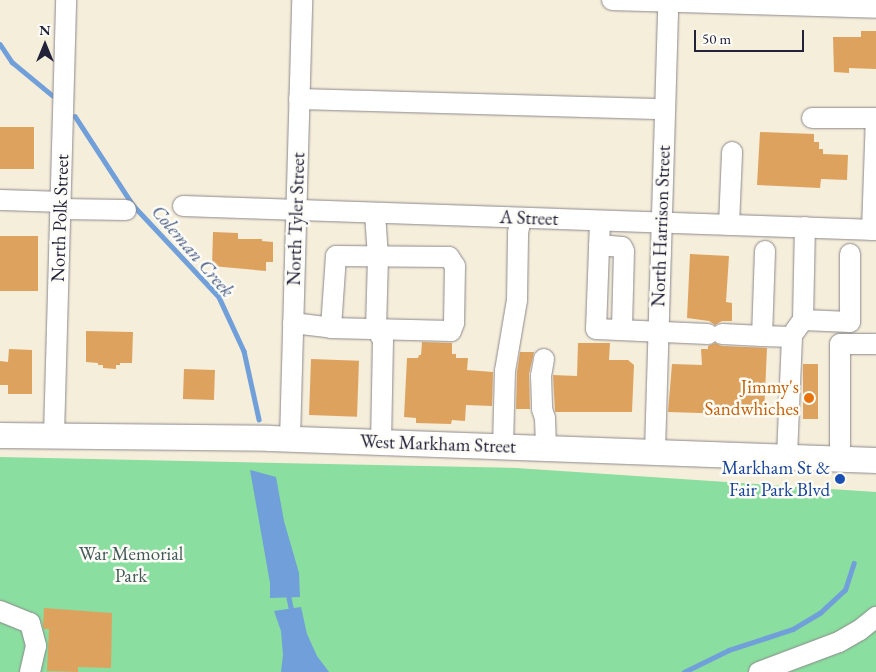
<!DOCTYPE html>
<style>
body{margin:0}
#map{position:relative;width:876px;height:672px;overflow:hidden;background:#f5eedb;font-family:"EB Garamond",serif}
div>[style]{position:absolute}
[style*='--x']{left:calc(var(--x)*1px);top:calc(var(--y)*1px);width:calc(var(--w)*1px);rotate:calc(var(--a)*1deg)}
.green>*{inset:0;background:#8ade9f}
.water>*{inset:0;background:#709fd9}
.stream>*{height:4.5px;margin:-2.25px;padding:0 2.25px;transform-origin:2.25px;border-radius:2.25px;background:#709fd9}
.building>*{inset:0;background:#dea25f;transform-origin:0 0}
.roads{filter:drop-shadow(0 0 1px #8c888b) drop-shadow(0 0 1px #8c888b)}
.minor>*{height:20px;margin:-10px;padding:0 10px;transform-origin:10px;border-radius:10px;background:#fff}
.major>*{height:25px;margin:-12.5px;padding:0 12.5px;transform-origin:12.5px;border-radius:12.5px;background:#fff}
.dots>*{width:14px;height:14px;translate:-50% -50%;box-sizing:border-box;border:2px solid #fdfcf7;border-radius:50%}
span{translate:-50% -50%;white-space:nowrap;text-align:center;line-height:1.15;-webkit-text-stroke:5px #fdfcf7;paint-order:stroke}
.street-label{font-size:19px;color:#22223b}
.food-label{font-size:19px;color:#c56008}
.right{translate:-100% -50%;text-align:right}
.transit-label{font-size:19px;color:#164399}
.park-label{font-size:19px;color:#415a59}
.water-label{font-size:20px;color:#455a82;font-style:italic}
.north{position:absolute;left:20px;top:20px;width:50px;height:50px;-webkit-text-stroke:4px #fdfcf7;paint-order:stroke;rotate:0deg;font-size:14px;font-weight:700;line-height:20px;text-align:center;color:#22223b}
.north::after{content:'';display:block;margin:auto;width:18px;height:22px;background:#22223b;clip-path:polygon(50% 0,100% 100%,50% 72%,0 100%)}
.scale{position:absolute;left:694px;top:30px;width:110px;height:22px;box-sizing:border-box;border:2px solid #22223b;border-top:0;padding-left:6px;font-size:15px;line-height:18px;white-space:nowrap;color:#22223b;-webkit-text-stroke:4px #fdfcf7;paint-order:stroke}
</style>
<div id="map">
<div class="green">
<div style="clip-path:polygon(0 457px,516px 468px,876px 492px,876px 672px,0 672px)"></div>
</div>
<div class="water">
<div style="clip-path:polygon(250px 470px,276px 477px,284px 521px,299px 573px,300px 597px,270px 598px,270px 583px)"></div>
<div style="clip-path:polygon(301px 607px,307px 634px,317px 656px,329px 672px,281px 672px,283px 655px,281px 631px,274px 611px)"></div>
</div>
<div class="stream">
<div style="--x:0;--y:44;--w:22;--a:56"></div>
<div style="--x:12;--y:62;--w:52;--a:39.5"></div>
<div style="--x:75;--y:116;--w:106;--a:56.9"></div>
<div style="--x:133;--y:205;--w:126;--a:46.9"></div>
<div style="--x:219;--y:297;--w:60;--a:65.2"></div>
<div style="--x:244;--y:351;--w:70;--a:77.6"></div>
<div style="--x:288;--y:593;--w:19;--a:78"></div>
<div style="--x:684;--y:672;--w:50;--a:-26.1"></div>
<div style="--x:729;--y:650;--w:67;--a:-18.2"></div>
<div style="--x:793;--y:629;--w:31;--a:-31"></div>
<div style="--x:820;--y:613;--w:34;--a:-43"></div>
<div style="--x:845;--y:590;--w:28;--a:-72"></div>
</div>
<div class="building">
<div style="clip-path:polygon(861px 31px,876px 31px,876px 69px,849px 68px,849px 73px,834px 72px,833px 37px,861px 37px)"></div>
<div style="left:0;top:127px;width:34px;height:42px"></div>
<div style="clip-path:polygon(760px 132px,814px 134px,814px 142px,819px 142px,819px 149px,823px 149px,823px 154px,848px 155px,847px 180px,821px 179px,820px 188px,757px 185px)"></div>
<div style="clip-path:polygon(213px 232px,238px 233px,238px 239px,262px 239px,262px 241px,273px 242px,273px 262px,266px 262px,266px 271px,212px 266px)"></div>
<div style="left:0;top:236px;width:38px;height:55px"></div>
<div style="clip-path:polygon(690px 254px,729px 256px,726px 302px,732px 303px,732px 321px,722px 321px,715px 325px,709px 321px,687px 318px)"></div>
<div style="clip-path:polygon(86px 331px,133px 332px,132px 363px,120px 363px,120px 365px,116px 365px,116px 369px,103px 368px,103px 365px,98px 365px,98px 363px,86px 362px)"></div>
<div style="clip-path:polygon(422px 342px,452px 343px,452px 354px,456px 354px,456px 358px,468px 358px,467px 370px,493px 372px,492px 406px,466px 405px,465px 421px,452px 420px,451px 424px,416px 423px,416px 418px,404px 417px,407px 358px,418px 358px,419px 355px,421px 355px)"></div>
<div style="clip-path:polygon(578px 343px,610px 343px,609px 360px,628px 360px,634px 365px,632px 412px,555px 412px,553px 375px,577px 376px)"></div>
<div style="clip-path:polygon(715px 343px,722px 346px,767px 348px,764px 415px,668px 412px,672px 364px,702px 365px,701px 349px,708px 349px,708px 346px)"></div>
<div style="clip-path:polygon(9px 349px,32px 350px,32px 394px,8px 394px,8px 385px,0 385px,0 361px,8px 362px)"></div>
<div style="clip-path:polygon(520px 352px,534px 352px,529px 374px,530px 409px,516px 409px,517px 372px)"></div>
<div style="left:311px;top:359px;width:48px;height:56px;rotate:2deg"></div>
<div style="left:803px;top:364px;width:15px;height:55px"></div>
<div style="left:184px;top:369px;width:31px;height:30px;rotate:2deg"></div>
<div style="clip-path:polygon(44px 608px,112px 613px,111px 668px,78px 667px,78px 672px,47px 671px,49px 629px,44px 629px,43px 626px)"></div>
</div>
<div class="roads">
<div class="minor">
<div style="--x:612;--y:0;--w:264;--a:1.7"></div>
<div style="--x:299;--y:99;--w:366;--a:1.6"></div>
<div style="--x:812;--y:118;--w:64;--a:0"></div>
<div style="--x:0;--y:200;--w:61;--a:1.9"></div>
<div style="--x:183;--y:206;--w:693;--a:1.98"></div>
<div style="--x:60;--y:209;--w:66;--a:0.9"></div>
<div style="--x:375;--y:213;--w:44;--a:86.1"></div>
<div style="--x:378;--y:257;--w:71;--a:91.6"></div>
<div style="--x:376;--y:328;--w:14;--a:60"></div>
<div style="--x:383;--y:340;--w:102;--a:91.1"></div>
<div style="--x:600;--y:221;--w:108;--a:92.1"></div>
<div style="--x:596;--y:329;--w:112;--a:2.6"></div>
<div style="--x:729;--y:225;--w:73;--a:-87.6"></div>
<div style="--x:872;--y:230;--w:112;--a:-88"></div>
<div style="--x:599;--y:245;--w:23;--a:5"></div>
<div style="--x:622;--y:247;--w:4;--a:63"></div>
<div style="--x:624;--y:251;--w:79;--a:91.5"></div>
<div style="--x:765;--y:251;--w:85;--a:92"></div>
<div style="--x:762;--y:336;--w:30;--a:2"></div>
<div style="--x:792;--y:337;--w:120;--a:92.4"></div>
<div style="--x:803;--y:320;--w:47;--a:2.4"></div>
<div style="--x:850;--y:322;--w:68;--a:-90"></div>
<div style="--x:293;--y:323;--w:38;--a:7"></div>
<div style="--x:331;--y:328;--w:120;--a:1.4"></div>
<div style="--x:451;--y:331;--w:9;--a:-69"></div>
<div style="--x:454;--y:323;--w:57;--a:-89"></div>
<div style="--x:455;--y:266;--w:11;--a:-124"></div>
<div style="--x:449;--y:257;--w:113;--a:-179.5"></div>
<div style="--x:336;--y:256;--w:72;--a:94"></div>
<div style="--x:795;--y:331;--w:14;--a:-54"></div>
<div style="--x:803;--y:320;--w:93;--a:-88.8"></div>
<div style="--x:722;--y:334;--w:40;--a:2.9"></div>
<div style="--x:544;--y:359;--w:17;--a:100"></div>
<div style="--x:541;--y:376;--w:33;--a:88"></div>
<div style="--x:542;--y:409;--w:9;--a:72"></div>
<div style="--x:545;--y:418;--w:29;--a:88"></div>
<div style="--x:54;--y:435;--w:435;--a:-88.4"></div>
<div style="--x:290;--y:439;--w:439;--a:-88.4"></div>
<div style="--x:503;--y:446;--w:75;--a:-88.5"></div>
<div style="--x:505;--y:371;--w:72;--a:-80.4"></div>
<div style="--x:517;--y:300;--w:67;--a:-89.1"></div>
<div style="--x:518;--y:233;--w:15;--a:-79"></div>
<div style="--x:655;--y:451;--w:451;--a:-88.3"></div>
<div style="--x:840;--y:460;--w:116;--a:-90"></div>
<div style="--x:840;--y:344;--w:36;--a:0"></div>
<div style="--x:0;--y:611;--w:32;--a:22"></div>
<div style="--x:30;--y:623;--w:24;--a:75"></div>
<div style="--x:36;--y:646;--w:27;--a:103"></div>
<div style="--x:759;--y:672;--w:85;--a:-20.6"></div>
<div style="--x:839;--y:642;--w:24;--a:-30"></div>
<div style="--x:860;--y:630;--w:21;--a:-39"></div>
</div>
<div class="major">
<div style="--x:0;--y:435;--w:269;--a:0.6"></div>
<div style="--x:269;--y:438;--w:607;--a:2.08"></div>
</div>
</div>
<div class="dots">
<div style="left:809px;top:398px;background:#e8710a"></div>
<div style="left:840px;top:479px;background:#1a4fb4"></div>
</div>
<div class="street-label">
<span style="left:60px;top:218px;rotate:-88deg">North Polk Street</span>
<span style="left:529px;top:218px;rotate:2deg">A Street</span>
<span style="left:296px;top:219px;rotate:-88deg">North Tyler Street</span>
<span style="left:661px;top:226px;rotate:-88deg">North Harrison Street</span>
<span style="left:438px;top:444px;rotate:2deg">West Markham Street</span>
</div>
<div class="food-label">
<span class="right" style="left:799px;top:398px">Jimmy's<br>Sandwhiches</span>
</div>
<div class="transit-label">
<span class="right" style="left:830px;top:479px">Markham St &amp;<br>Fair Park Blvd</span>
</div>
<div class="park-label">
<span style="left:131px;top:565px">War Memorial<br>Park</span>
</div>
<div class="water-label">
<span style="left:193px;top:251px;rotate:49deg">Coleman Creek</span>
</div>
<div class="north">N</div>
<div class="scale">50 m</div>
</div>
